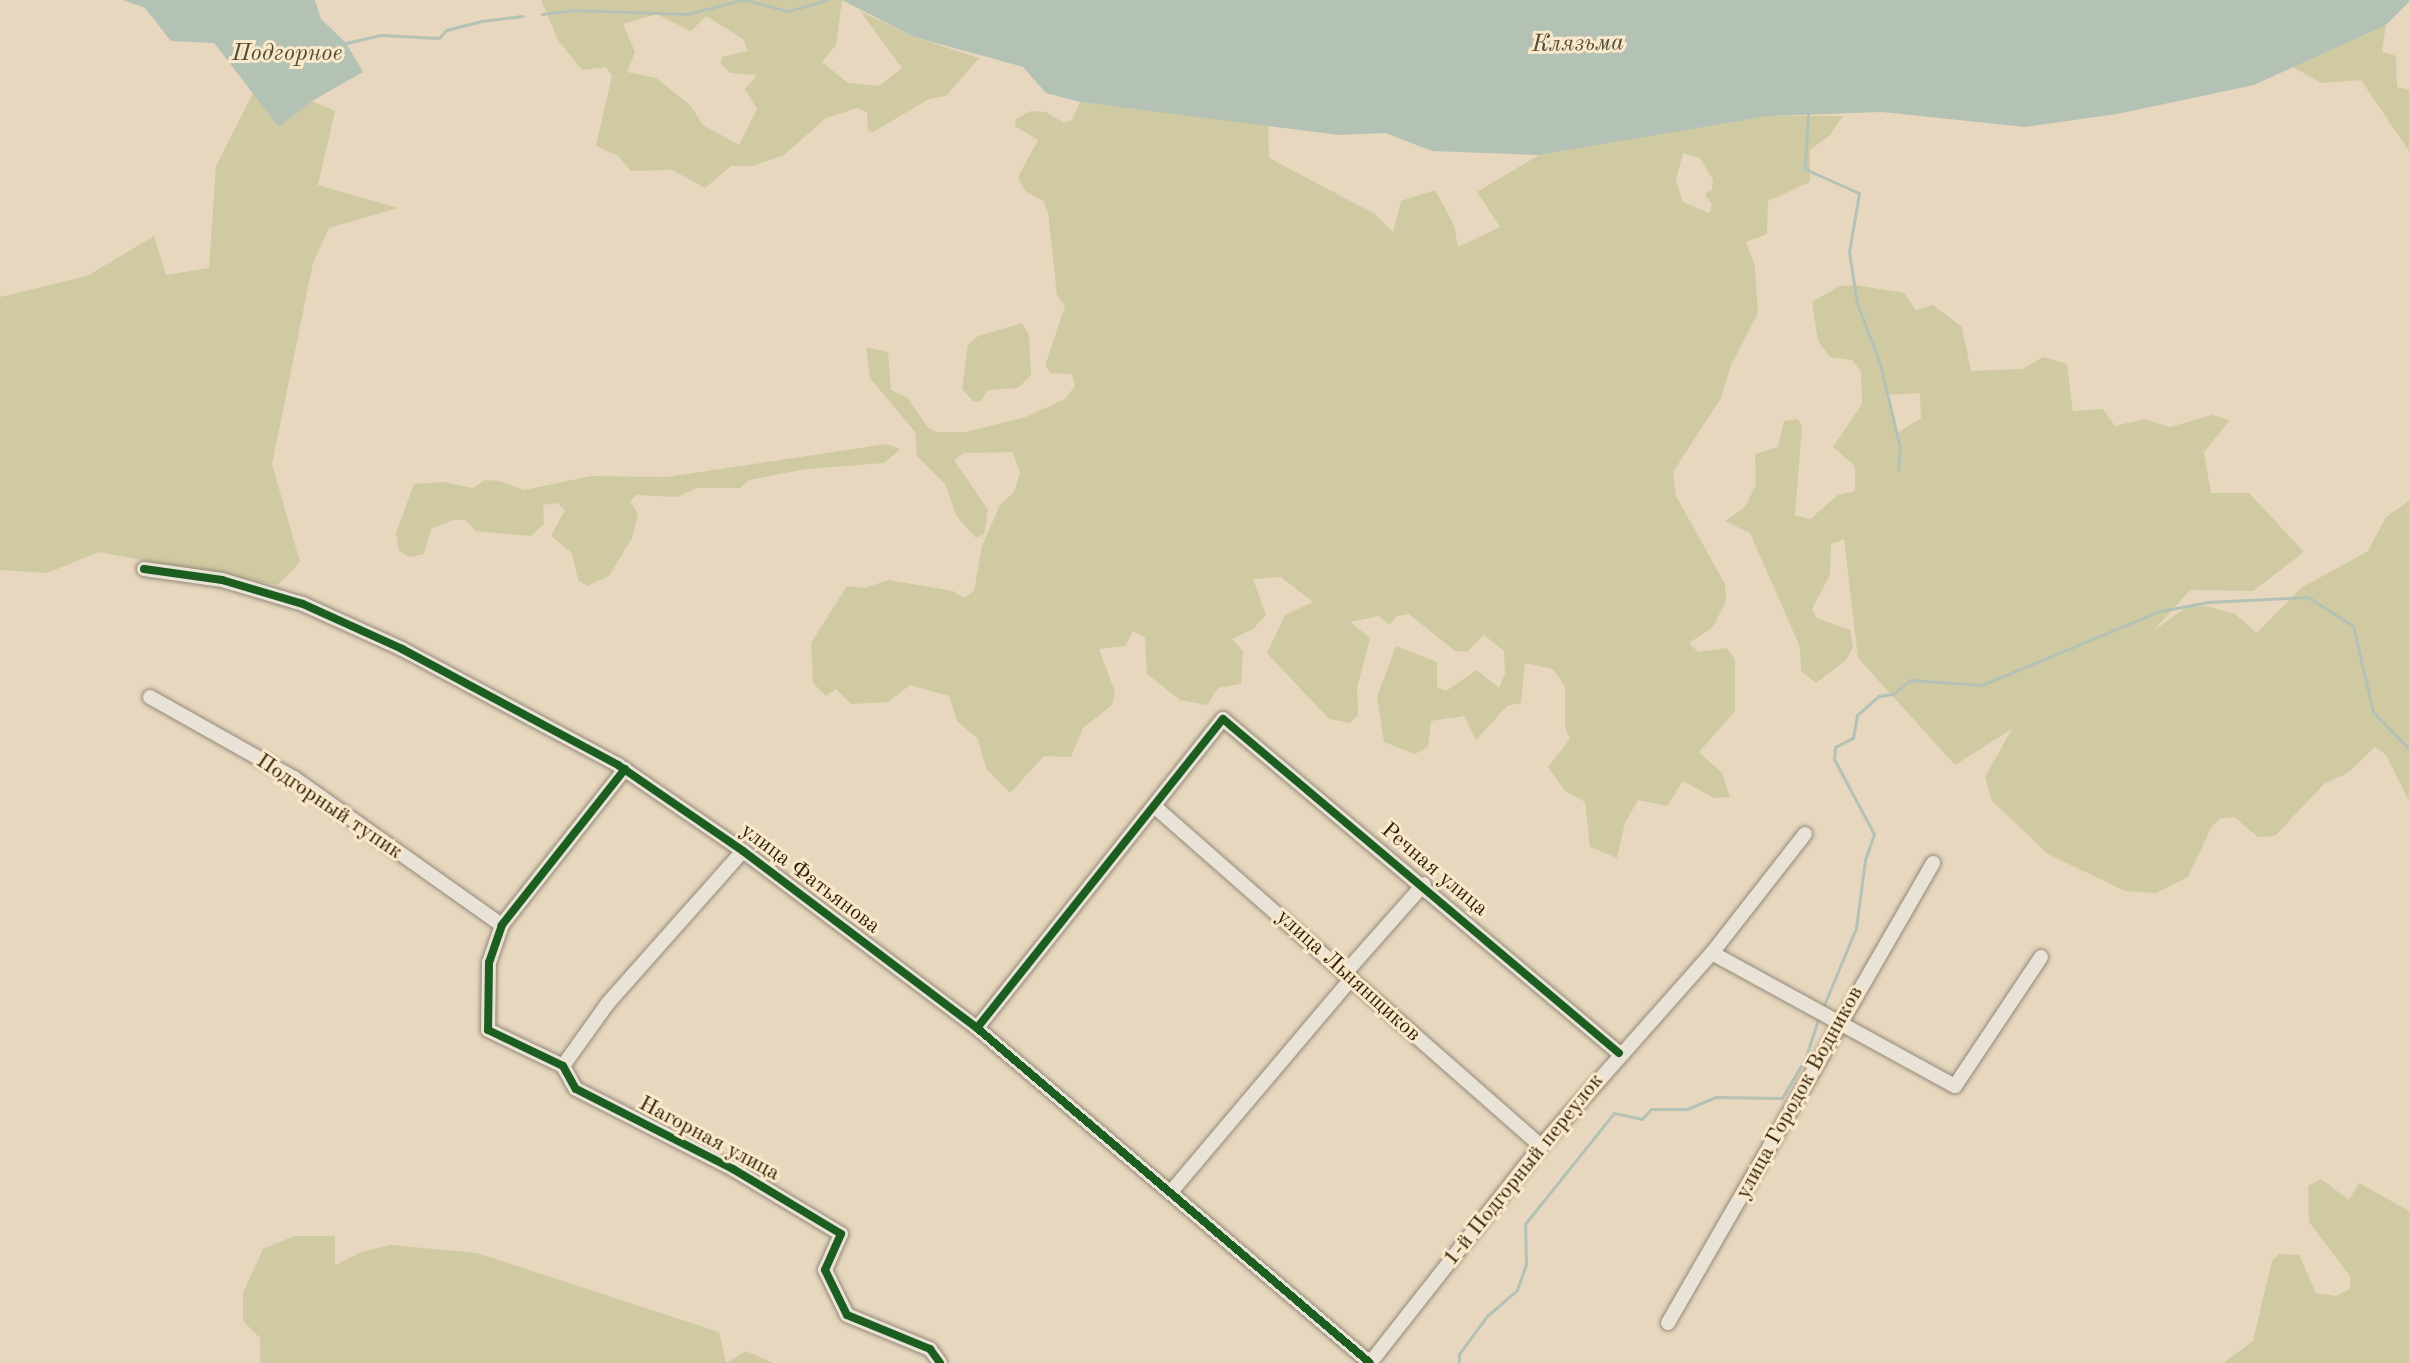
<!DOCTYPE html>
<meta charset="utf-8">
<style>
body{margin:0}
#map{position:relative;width:2409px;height:1363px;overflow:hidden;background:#e6d7be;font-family:"Old Standard TT",serif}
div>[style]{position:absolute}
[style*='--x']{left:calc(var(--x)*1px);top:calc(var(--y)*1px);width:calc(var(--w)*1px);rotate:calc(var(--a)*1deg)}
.green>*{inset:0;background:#cfcaa1}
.water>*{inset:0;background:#b4c2b5}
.stream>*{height:3px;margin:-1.5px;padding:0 1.5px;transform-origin:1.5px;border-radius:1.5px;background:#b4c2b5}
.roads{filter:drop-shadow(0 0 2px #948978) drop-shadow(0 0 2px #948978)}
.minor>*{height:14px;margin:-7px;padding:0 7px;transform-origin:7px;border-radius:7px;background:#e9e2d6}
.cycleway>*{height:8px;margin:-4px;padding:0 4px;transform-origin:4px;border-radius:4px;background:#1b5e20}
span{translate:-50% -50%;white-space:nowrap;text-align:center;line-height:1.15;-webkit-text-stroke:6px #fae8ca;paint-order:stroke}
.street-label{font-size:22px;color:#2c1d06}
.water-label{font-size:24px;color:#4e4c39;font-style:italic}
</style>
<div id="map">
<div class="green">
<div style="clip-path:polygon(evenodd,541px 0,842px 0,836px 45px,822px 62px,848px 83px,879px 86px,902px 68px,860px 11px,914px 37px,979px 58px,946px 96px,929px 99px,873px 132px,868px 131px,867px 112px,857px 108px,826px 118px,784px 155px,753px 166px,731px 166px,705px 188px,672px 170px,631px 171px,618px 156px,596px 146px,612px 76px,606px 67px,582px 70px,558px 40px,541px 0,657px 14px,691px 31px,706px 16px,743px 39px,748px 51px,722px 57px,721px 64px,730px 73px,757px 75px,745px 89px,757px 109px,739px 145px,703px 125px,690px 105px,656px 78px,627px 72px,635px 52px,623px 24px,657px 14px)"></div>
<div style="clip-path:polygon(2386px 25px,2382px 52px,2396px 56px,2397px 87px,2409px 90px,2409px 151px,2361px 80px,2321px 83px,2293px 67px)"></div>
<div style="clip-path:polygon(254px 91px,279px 126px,312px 101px,335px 111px,318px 185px,398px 208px,329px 228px,313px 263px,272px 464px,300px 562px,278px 585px,99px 552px,47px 573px,0 570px,0 297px,87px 276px,154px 236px,166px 275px,209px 268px,216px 166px)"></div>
<div style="clip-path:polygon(evenodd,1080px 102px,1268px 125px,1269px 158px,1375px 214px,1393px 232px,1401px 201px,1435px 190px,1454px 225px,1458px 247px,1500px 227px,1477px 192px,1539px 155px,1769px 116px,1843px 116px,1830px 135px,1810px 150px,1810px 182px,1768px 201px,1767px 234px,1746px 242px,1755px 266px,1758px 313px,1731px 365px,1721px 398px,1673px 472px,1676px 496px,1725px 584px,1726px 601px,1713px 627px,1689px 643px,1698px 652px,1727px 648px,1735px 660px,1735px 711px,1699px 752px,1722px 773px,1730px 797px,1714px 798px,1683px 781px,1667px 806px,1638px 800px,1625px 823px,1617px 858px,1590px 847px,1585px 802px,1565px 791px,1548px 767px,1570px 739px,1565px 728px,1565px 686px,1553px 669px,1525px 663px,1521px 703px,1507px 706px,1476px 740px,1464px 716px,1431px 721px,1428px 747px,1415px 754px,1384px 742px,1377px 697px,1396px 646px,1437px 662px,1437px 687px,1446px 691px,1477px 670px,1499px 688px,1505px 674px,1504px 651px,1484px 635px,1467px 652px,1455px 651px,1409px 614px,1397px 616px,1389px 625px,1379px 616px,1350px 622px,1370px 638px,1357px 688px,1358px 715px,1350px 723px,1329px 719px,1267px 653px,1285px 615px,1313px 602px,1281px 577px,1253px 579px,1266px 615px,1253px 629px,1232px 639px,1243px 651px,1241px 684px,1218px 688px,1207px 705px,1180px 700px,1147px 674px,1145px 638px,1133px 631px,1125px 646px,1099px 649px,1115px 692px,1112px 705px,1083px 728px,1071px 757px,1044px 756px,1010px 793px,986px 768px,978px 739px,957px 721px,949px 696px,910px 685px,888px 702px,851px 704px,836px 689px,826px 696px,813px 683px,811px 643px,847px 586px,864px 588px,889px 580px,953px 591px,964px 598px,974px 591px,982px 546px,1000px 505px,1014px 492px,1020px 473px,1013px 452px,964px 453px,954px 460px,988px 510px,984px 534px,976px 538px,957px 517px,945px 484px,917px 456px,915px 432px,870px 378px,866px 347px,888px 352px,891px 390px,907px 397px,928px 428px,937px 432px,966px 432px,1026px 417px,1065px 399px,1075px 386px,1072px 374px,1051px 373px,1045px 366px,1065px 306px,1057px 295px,1048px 212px,1043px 201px,1025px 191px,1018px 177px,1038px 140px,1015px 126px,1016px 119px,1031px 111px,1046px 112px,1064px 123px,1072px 120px,1080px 102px,1683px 153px,1700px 158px,1713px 180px,1712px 190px,1705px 194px,1712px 205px,1709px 213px,1683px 202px,1676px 180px,1683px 153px)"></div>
<div style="clip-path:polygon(evenodd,1855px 285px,1904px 293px,1916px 310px,1933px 305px,1962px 327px,1971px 371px,2022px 369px,2043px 357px,2067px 364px,2073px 411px,2103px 409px,2115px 426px,2144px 419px,2170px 427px,2212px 415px,2230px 420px,2204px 452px,2211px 493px,2249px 493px,2304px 552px,2253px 591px,2190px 590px,2153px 631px,2187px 607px,2205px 606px,2235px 614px,2257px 633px,2301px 588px,2368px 551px,2386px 517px,2409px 501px,2409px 801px,2386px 755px,2375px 747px,2348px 773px,2324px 784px,2275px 836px,2258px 837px,2234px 817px,2221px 818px,2212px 826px,2188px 877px,2156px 893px,2125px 891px,2048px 854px,1992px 801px,1985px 777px,2012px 729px,1955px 765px,1858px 658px,1844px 539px,1831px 544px,1830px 575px,1812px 609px,1817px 618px,1850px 630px,1853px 647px,1846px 660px,1816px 683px,1801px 671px,1800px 647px,1750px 533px,1725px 521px,1745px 507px,1756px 485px,1755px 454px,1778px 447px,1784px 421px,1798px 419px,1802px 427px,1795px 515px,1810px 519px,1838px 495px,1855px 491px,1855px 466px,1833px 447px,1862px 404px,1861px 372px,1852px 360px,1830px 357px,1818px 341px,1812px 302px,1840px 286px,1855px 285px,1920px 393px,1921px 418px,1897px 433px,1886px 395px,1920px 393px)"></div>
<div style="clip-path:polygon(1022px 323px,1029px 335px,1031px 375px,1018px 388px,988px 390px,980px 402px,973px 401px,962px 389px,968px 345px,978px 336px)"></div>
<div style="clip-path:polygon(887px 444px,900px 449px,884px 463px,807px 469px,749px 480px,740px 488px,697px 488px,677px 497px,637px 495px,630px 501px,638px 514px,632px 538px,609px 576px,587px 586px,578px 580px,572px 553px,551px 536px,565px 510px,557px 503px,543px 505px,544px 524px,531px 536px,476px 531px,465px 520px,453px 520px,431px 529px,424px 554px,410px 557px,399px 551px,396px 533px,414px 484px,443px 482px,473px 488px,485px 480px,499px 481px,524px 490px,592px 476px,667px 477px)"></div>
<div style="clip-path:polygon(2321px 1179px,2349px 1200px,2359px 1183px,2409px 1211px,2409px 1363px,2223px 1363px,2253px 1341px,2272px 1261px,2279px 1254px,2299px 1255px,2316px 1293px,2336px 1296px,2350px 1289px,2350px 1276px,2309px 1222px,2308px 1186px)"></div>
<div style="clip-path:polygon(294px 1236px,335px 1236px,335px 1265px,361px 1252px,391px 1245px,477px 1253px,719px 1332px,726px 1363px,746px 1351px,773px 1363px,260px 1363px,260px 1338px,243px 1321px,243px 1293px,263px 1249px)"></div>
</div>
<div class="water">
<div style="clip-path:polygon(123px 0,315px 0,321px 19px,346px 43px,363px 72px,312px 101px,279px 127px,214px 43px,171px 41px,145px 8px)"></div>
<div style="clip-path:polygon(842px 0,2409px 0,2409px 2px,2386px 25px,2254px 85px,2117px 114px,2025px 127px,1882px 112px,1769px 116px,1539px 155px,1432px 151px,1385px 133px,1339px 135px,1080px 102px,1046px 93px,1023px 67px,914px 37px)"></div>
</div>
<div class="stream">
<div style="--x:745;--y:0;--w:44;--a:14.3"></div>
<div style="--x:788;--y:11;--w:41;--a:-15.8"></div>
<div style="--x:542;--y:14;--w:31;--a:-7"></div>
<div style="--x:573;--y:10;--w:114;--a:2"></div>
<div style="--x:687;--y:14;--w:57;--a:-14.3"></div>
<div style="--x:346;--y:43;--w:36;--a:-13"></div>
<div style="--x:381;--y:35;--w:58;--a:3"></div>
<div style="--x:439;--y:38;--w:11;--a:-49"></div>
<div style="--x:446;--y:30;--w:36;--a:-14"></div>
<div style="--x:481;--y:21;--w:42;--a:-6.8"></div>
<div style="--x:1808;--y:113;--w:56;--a:93.1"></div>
<div style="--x:1805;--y:169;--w:59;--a:24"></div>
<div style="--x:1859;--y:193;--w:60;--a:99.6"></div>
<div style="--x:1849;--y:252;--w:52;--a:81.1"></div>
<div style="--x:1857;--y:303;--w:65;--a:69.3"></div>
<div style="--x:1880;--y:364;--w:86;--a:76.6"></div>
<div style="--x:1900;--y:448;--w:22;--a:95"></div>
<div style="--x:1822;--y:1010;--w:89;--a:-67.5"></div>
<div style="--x:1856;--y:928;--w:69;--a:-82.5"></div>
<div style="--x:1865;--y:860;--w:28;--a:-71"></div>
<div style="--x:1874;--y:834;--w:85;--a:-118.1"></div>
<div style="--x:1834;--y:759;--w:12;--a:-85"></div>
<div style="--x:1835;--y:747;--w:20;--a:-27"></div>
<div style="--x:1853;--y:738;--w:23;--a:-80"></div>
<div style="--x:1857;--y:715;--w:29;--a:-41"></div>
<div style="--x:1879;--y:696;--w:14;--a:-8"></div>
<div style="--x:1893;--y:694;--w:22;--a:-39"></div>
<div style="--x:1910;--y:680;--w:72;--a:4"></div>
<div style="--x:1982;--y:685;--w:193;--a:-22.6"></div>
<div style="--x:2160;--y:611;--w:49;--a:-10.6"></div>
<div style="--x:2208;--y:602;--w:100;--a:-2.9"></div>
<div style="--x:2308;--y:597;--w:54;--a:32.8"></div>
<div style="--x:2353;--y:626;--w:88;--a:76.9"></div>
<div style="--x:2373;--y:712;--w:52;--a:45.8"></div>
<div style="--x:1459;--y:1363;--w:9;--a:-90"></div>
<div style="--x:1459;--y:1354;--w:47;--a:-53.6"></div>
<div style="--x:1487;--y:1316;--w:40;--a:-41"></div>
<div style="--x:1517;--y:1290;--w:28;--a:-71"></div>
<div style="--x:1526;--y:1264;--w:40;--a:-91.4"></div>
<div style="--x:1525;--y:1224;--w:142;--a:-51.3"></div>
<div style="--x:1614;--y:1113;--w:29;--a:12"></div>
<div style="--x:1642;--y:1119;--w:13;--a:-48"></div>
<div style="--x:1651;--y:1109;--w:36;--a:0"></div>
<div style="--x:1687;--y:1109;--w:30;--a:-23"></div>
<div style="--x:1715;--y:1097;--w:67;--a:0.9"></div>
<div style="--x:1782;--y:1098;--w:45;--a:-59.5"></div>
<div style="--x:1805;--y:1059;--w:44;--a:-71.6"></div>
</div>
<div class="roads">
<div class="minor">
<div style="--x:144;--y:569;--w:79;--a:8"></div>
<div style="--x:222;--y:580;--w:84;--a:16.5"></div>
<div style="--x:303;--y:604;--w:109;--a:24.4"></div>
<div style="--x:402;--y:649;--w:245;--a:28.2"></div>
<div style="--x:618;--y:765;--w:152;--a:34.5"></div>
<div style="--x:743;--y:851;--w:293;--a:37.1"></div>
<div style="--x:977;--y:1028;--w:516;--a:40.44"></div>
<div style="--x:150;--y:697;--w:165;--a:29.4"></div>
<div style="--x:294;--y:778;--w:255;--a:35.3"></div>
<div style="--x:625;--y:769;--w:199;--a:128.3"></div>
<div style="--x:502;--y:925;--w:39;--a:109"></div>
<div style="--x:489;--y:962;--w:68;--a:90.8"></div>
<div style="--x:488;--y:1030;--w:83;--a:25.6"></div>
<div style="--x:563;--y:1066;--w:26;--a:61"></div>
<div style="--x:576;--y:1089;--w:176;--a:27"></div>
<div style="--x:733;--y:1169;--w:126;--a:31"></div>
<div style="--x:841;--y:1234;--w:39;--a:114"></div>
<div style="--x:825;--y:1270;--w:50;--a:63.9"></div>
<div style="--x:847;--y:1315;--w:90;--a:22.3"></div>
<div style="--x:930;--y:1349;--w:17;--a:54"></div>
<div style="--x:1154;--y:806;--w:515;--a:41.3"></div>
<div style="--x:1712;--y:953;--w:277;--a:28.7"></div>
<div style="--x:1955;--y:1086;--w:155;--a:-56.3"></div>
<div style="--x:1347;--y:971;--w:116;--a:-48.5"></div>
<div style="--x:977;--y:1028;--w:395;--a:-51.5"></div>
<div style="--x:1223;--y:719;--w:518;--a:40.15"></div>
<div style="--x:563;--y:1066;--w:77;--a:-54.5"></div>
<div style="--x:608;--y:1003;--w:203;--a:-48.4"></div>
<div style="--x:1171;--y:1192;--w:279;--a:-49.8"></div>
<div style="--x:1668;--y:1323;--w:531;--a:-60.05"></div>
<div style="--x:1370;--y:1363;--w:276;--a:-51.8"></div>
<div style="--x:1541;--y:1146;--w:258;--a:-48.5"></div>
<div style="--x:1712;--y:953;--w:151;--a:-52"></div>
</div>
</div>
<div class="cycleway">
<div style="--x:144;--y:569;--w:79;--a:8"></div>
<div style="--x:222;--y:580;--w:84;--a:16.5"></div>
<div style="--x:303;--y:604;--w:109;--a:24.4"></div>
<div style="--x:402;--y:649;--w:245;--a:28.2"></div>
<div style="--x:618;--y:765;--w:152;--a:34.5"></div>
<div style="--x:743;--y:851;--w:293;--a:37.1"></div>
<div style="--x:977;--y:1028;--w:516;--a:40.44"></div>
<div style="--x:625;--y:769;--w:199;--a:128.3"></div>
<div style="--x:502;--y:925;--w:39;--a:109"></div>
<div style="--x:489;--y:962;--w:68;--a:90.8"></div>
<div style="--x:488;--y:1030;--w:83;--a:25.6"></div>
<div style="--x:563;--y:1066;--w:26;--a:61"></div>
<div style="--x:576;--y:1089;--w:176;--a:27"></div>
<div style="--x:733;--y:1169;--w:126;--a:31"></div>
<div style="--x:841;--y:1234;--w:39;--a:114"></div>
<div style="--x:825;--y:1270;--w:50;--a:63.9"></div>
<div style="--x:847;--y:1315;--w:90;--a:22.3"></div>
<div style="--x:930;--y:1349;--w:17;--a:54"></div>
<div style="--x:977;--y:1028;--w:395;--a:-51.5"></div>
<div style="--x:1223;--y:719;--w:518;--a:40.15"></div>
</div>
<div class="street-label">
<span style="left:329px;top:807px;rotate:34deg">Подгорный тупик</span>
<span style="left:1434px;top:870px;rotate:40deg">Речная улица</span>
<span style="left:810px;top:879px;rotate:37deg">улица Фатьянова</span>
<span style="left:1348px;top:976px;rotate:42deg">улица Льнянщиков</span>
<span style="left:1800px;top:1093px;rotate:-61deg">улица Городок Водников</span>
<span style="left:709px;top:1139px;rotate:28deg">Нагорная улица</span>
<span style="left:1524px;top:1170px;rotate:-51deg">1-й Подгорный переулок</span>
</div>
<div class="water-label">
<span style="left:1578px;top:45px;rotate:-1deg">Клязьма</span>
<span style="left:287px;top:55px">Подгорное</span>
</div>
</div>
